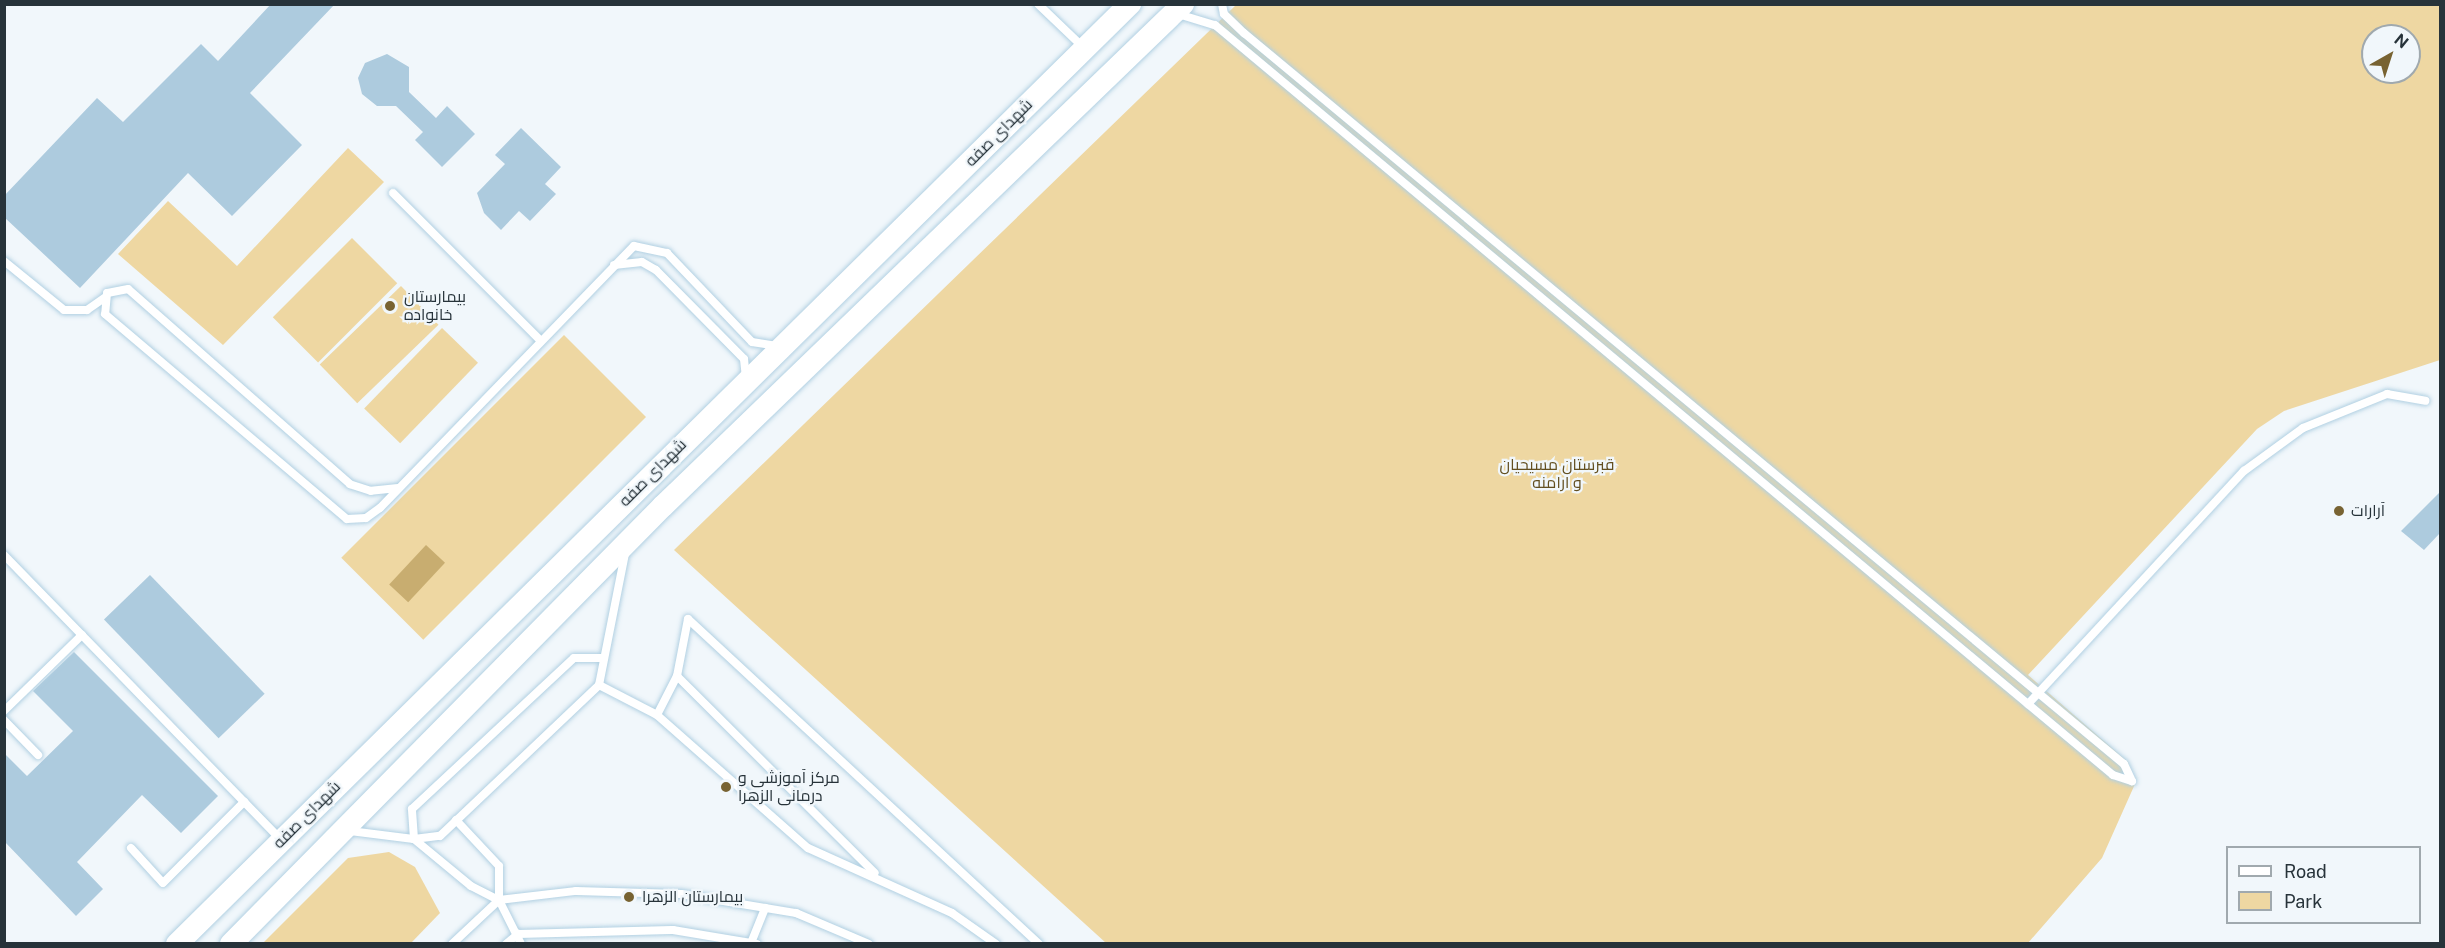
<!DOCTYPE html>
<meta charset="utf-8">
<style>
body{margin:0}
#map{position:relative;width:2445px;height:948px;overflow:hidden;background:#f1f7fb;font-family:"Public Sans",Cairo,sans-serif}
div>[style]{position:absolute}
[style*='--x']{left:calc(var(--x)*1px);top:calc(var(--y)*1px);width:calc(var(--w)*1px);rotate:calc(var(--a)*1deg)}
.green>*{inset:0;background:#eed7a2;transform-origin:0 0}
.water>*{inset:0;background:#c8ad70;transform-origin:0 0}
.building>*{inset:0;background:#adcbde;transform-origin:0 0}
.roads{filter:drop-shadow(0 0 2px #b1d0e2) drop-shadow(0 0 2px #b1d0e2)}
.lane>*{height:8px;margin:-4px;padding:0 4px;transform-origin:4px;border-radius:4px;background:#fff}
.secondary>*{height:22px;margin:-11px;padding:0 11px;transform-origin:11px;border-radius:11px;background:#fff}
.dots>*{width:16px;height:16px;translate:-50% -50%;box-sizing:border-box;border:3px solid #f1f7fb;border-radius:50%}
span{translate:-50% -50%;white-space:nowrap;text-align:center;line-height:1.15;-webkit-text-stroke:4.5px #f1f7fb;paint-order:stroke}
.street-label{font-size:16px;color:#27333a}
.poi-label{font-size:16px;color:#27333a}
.left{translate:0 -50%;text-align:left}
.park-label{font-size:16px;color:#634f20}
.frame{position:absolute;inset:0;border:6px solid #27333a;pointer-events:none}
.legend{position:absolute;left:2226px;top:846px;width:195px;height:78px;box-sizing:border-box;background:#f1f7fb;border:2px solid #a0a9ae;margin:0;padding:8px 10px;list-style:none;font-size:18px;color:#27333a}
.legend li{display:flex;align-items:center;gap:12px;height:30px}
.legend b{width:30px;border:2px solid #a0a9ae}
.north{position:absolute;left:2361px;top:24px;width:60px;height:60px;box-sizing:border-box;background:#f1f7fb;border:2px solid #a0a9ae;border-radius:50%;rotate:39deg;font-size:16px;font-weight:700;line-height:24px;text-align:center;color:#27333a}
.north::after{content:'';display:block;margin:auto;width:21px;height:27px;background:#786332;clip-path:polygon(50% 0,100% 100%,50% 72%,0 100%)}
</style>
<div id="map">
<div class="green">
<div style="clip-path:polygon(evenodd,1236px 5px,2440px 5px,2440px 360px,2284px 411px,2257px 429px,2028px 675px,2128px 762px,2135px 784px,2102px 858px,2028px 943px,1106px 943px,674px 550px,1236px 5px,2373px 36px,2409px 36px,2409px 72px,2373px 72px,2373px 36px)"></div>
<div style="clip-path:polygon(348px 148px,384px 182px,223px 345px,118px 254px,168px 201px,237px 266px)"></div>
<div style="left:352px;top:238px;width:64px;height:112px;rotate:45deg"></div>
<div style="left:401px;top:286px;width:54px;height:113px;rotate:46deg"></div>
<div style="left:442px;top:328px;width:50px;height:112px;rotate:44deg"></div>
<div style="left:564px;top:335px;width:116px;height:315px;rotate:45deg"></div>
<div style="clip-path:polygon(389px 852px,415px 867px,440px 913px,411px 943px,263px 943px,348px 858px)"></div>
</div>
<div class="water">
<div style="left:426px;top:545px;width:26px;height:54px;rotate:43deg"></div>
</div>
<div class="building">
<div style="clip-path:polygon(271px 4px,335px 4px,250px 93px,302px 145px,232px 216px,188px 173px,80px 288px,4px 217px,4px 196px,97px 98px,123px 122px,201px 44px,218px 61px)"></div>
<div style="clip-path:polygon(387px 54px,409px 67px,409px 92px,436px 118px,447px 106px,475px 134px,442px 167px,415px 140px,423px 132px,396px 106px,377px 106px,362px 94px,358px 78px,365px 63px)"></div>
<div style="clip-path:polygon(521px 128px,561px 167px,545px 184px,556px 194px,530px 221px,519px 211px,501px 230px,484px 213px,477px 193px,505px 164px,495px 155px)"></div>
<div style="clip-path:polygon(2440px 492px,2440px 533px,2424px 550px,2401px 531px)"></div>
<div style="left:150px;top:575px;width:165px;height:64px;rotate:46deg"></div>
<div style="clip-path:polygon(74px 652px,218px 796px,181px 833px,142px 795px,77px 862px,103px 889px,76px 916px,4px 841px,4px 753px,27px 776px,73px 731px,33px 691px)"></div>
</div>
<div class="roads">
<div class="lane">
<div style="--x:1038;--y:4;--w:62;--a:43.7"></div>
<div style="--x:1222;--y:4;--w:10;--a:79"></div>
<div style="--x:1224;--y:14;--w:28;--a:44"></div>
<div style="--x:1244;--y:33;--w:1144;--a:39.72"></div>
<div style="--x:2124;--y:764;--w:19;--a:65"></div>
<div style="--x:1178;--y:14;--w:39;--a:17"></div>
<div style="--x:1215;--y:25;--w:1170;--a:39.87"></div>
<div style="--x:2113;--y:775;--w:20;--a:18"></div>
<div style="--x:393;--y:193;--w:209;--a:45"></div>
<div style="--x:4;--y:261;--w:77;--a:39.2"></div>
<div style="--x:64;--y:310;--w:23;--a:0"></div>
<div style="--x:87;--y:310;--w:21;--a:-35"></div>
<div style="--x:614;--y:265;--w:28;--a:-6"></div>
<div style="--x:642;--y:262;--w:16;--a:30"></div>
<div style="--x:656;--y:270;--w:125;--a:45.3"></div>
<div style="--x:744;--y:359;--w:18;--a:84"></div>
<div style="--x:398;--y:488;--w:27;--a:174"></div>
<div style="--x:371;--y:491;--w:22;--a:-162"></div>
<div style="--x:350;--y:484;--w:295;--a:-138.7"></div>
<div style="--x:128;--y:289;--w:21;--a:169"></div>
<div style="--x:107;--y:293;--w:21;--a:95"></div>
<div style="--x:105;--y:314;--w:317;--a:40.3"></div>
<div style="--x:347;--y:519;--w:19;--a:-3"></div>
<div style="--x:366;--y:518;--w:17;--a:-36"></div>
<div style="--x:380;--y:508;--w:365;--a:-45.9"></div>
<div style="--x:634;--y:246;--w:34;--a:12"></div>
<div style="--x:667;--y:253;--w:123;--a:46.3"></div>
<div style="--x:752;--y:342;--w:25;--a:9"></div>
<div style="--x:4;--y:555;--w:396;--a:45.8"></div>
<div style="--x:688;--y:619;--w:478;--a:42.8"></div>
<div style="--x:677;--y:676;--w:279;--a:44.9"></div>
<div style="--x:599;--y:685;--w:65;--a:27.3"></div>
<div style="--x:657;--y:715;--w:201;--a:41.4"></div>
<div style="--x:808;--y:848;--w:158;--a:24.3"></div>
<div style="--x:952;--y:913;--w:54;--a:35.2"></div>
<div style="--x:2028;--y:704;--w:318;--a:-47.2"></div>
<div style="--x:2244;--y:471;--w:73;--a:-36.1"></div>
<div style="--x:2303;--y:428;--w:91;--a:-22"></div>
<div style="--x:2387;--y:394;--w:39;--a:10"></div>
<div style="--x:4;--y:711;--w:109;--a:-44.3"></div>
<div style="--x:657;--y:715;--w:44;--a:-62.9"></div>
<div style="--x:677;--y:676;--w:58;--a:-79.1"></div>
<div style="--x:4;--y:720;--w:49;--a:45.8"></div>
<div style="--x:350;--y:831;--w:64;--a:7.1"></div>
<div style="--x:414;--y:839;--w:74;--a:39.5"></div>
<div style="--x:471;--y:886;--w:31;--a:27"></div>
<div style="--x:499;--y:900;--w:34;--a:-90"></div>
<div style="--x:499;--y:866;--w:63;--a:-133.1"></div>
<div style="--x:414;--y:839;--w:26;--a:-7"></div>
<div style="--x:440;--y:836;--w:219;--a:-43.5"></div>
<div style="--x:599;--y:685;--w:134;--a:-78.8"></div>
<div style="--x:414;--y:839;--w:30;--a:-94"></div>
<div style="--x:412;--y:809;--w:221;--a:-43"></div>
<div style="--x:574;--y:658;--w:27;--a:0"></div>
<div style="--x:131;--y:848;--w:47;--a:47.6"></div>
<div style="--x:163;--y:883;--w:115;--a:-45"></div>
<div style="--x:499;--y:900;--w:49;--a:63.4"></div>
<div style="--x:751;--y:943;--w:38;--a:-68"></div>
<div style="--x:452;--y:944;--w:64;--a:-43.1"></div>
<div style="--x:499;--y:900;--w:78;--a:-6.7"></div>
<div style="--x:576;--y:891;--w:105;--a:1.6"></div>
<div style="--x:681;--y:894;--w:117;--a:9.4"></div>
<div style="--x:796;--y:913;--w:79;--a:23"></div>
<div style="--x:506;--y:944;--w:16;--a:-40"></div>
<div style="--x:518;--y:934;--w:155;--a:-1.5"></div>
<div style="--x:673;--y:930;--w:85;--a:9.5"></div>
</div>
<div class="secondary">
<div style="--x:177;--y:944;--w:1339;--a:-44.61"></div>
<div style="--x:231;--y:944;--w:615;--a:-45.4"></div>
<div style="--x:663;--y:506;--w:723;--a:-43.99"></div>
</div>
</div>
<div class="dots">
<div style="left:390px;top:306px;background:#786332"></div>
<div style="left:2339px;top:511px;background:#786332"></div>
<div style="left:726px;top:787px;background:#786332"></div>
<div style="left:629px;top:897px;background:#786332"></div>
</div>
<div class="street-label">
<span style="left:999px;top:133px;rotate:-45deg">شهدای صفه</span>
<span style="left:653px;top:473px;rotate:-45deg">شهدای صفه</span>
<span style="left:307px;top:815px;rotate:-45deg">شهدای صفه</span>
</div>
<div class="poi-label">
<span class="left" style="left:404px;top:306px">بیمارستان<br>خانواده</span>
<span class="left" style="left:2351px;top:511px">آرارات</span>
<span class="left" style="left:738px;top:787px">مرکز آموزشی و<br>درمانی الزهرا</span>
<span class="left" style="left:642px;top:897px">بیمارستان الزهرا</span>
</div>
<div class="park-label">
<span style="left:1557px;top:474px">قبرستان مسیحیان<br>و ارامنه</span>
</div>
<div class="frame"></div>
<ul class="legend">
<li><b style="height:8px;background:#fff"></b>Road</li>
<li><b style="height:16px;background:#eed7a2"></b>Park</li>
</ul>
<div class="north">N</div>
</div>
